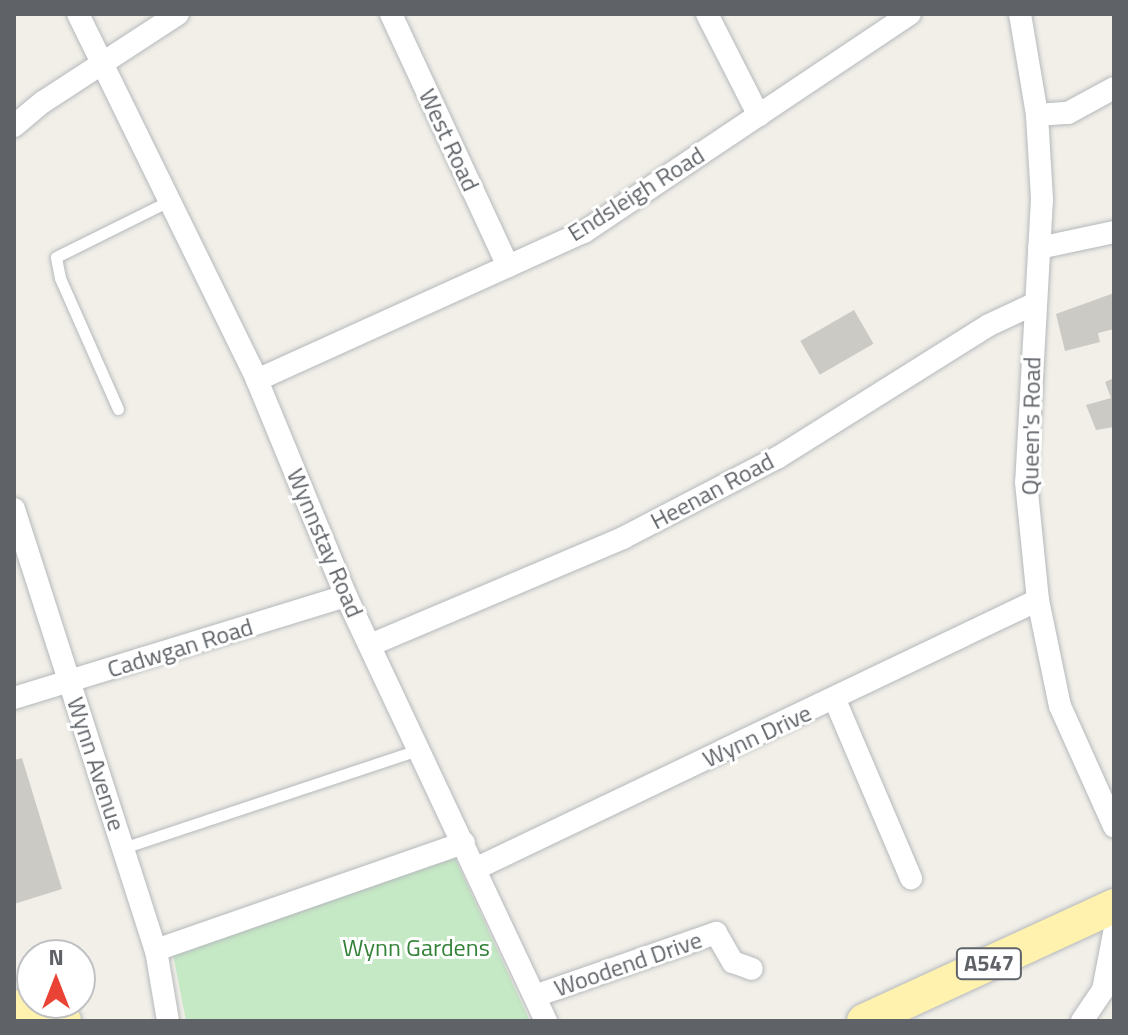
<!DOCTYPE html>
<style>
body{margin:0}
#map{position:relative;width:1128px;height:1035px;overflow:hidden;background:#f1efe8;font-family:"Titillium Web",sans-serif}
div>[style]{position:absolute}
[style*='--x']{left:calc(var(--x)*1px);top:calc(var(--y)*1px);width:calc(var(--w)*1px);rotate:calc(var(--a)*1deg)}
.green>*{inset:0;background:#c5e8c5}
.building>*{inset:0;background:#cccac5;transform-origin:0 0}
.roads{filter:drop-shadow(0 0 2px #b5b8bc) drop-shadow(0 0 2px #b5b8bc)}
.lane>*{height:11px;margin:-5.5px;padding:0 5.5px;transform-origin:5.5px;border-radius:5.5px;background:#fff}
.street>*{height:22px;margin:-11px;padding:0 11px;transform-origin:11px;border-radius:11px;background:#fff}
.primary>*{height:34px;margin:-17px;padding:0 17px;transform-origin:17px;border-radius:17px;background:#fff2af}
span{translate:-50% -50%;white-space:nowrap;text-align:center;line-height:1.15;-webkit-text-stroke:6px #fff;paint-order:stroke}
.shield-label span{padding:2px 6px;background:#fff;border:2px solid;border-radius:6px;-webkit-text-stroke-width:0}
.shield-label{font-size:22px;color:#5f6368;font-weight:700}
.street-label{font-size:24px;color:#5f6368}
.park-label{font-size:24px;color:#348238}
.frame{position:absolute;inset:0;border:16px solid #5f6368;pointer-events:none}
.north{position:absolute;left:16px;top:939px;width:80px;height:80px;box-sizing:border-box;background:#fff;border:2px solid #bfc1c3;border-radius:50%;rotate:0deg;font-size:22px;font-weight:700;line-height:32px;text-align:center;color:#5f6368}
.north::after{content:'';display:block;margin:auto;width:28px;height:36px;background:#ea4335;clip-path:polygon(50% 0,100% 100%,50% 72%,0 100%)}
</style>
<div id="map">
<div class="green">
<div style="clip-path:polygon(455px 858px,530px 1021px,186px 1021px,173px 954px)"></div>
</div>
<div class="building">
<div style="clip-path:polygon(1114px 293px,1114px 329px,1098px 333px,1100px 342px,1065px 351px,1056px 314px)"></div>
<div style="left:854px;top:310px;width:39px;height:62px;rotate:60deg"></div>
<div style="clip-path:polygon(1114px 378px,1114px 427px,1096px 430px,1086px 405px,1111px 398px,1105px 382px)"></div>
<div style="clip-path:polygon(22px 758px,62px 889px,14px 904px,14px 760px)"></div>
</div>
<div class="roads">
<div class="lane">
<div style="--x:118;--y:409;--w:143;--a:-113.9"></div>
<div style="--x:60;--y:278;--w:21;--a:-101"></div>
<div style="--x:56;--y:257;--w:124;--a:-26.4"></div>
<div style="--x:123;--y:848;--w:313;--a:-18.4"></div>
</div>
<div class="street">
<div style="--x:78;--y:14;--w:407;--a:63.9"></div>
<div style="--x:257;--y:380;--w:234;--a:67.6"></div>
<div style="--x:346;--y:596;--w:470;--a:64.8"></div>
<div style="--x:391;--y:14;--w:278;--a:65.1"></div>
<div style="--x:707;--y:14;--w:114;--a:63"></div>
<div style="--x:1020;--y:14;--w:102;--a:80.4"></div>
<div style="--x:1037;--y:115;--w:84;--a:86.6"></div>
<div style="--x:1042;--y:199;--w:283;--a:93.2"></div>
<div style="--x:1026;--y:482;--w:119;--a:84.2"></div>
<div style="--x:1038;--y:600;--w:108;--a:78.3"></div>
<div style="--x:1060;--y:706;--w:132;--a:65.8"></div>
<div style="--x:1037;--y:115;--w:31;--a:-4"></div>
<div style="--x:1068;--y:113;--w:52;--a:-28.5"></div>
<div style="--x:14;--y:126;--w:38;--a:-40"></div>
<div style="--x:43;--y:102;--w:161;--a:-33.1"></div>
<div style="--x:1039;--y:248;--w:77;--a:-12"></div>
<div style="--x:257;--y:380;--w:359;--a:-24.4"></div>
<div style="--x:584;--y:232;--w:392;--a:-33.8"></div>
<div style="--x:14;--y:509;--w:463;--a:72.2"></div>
<div style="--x:156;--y:950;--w:72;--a:80.4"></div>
<div style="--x:370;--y:645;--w:275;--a:-22.9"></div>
<div style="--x:623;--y:538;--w:174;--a:-27.5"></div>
<div style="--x:777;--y:458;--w:250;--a:-32.1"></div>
<div style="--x:989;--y:325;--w:52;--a:-25.1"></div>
<div style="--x:14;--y:698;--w:347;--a:-17.1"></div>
<div style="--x:835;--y:700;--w:194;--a:66.9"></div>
<div style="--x:475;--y:869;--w:624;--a:-25.54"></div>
<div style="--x:156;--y:950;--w:326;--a:-19.2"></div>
<div style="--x:535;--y:996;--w:192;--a:-19.2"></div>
<div style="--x:716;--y:933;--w:34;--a:60"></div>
<div style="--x:733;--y:962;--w:20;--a:20"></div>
<div style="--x:1082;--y:1021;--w:37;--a:-56"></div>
<div style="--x:1103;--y:990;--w:58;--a:-79.1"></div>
</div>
<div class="primary">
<div style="--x:14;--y:1007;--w:52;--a:15.6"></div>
<div style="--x:864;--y:1021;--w:275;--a:-24.7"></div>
</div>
</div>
<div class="shield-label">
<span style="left:989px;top:964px">A547</span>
</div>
<div class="street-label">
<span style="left:449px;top:140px;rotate:65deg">West Road</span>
<span style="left:636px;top:194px;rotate:-32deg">Endsleigh Road</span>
<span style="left:1031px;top:426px;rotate:-89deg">Queen's Road</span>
<span style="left:712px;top:491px;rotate:-28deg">Heenan Road</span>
<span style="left:325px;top:543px;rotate:67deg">Wynnstay Road</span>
<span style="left:180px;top:648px;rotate:-17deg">Cadwgan Road</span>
<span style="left:757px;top:736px;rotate:-25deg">Wynn Drive</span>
<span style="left:96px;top:764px;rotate:72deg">Wynn Avenue</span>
<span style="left:628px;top:964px;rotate:-19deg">Woodend Drive</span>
</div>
<div class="park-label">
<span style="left:416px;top:948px">Wynn Gardens</span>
</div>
<div class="frame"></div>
<div class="north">N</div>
</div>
